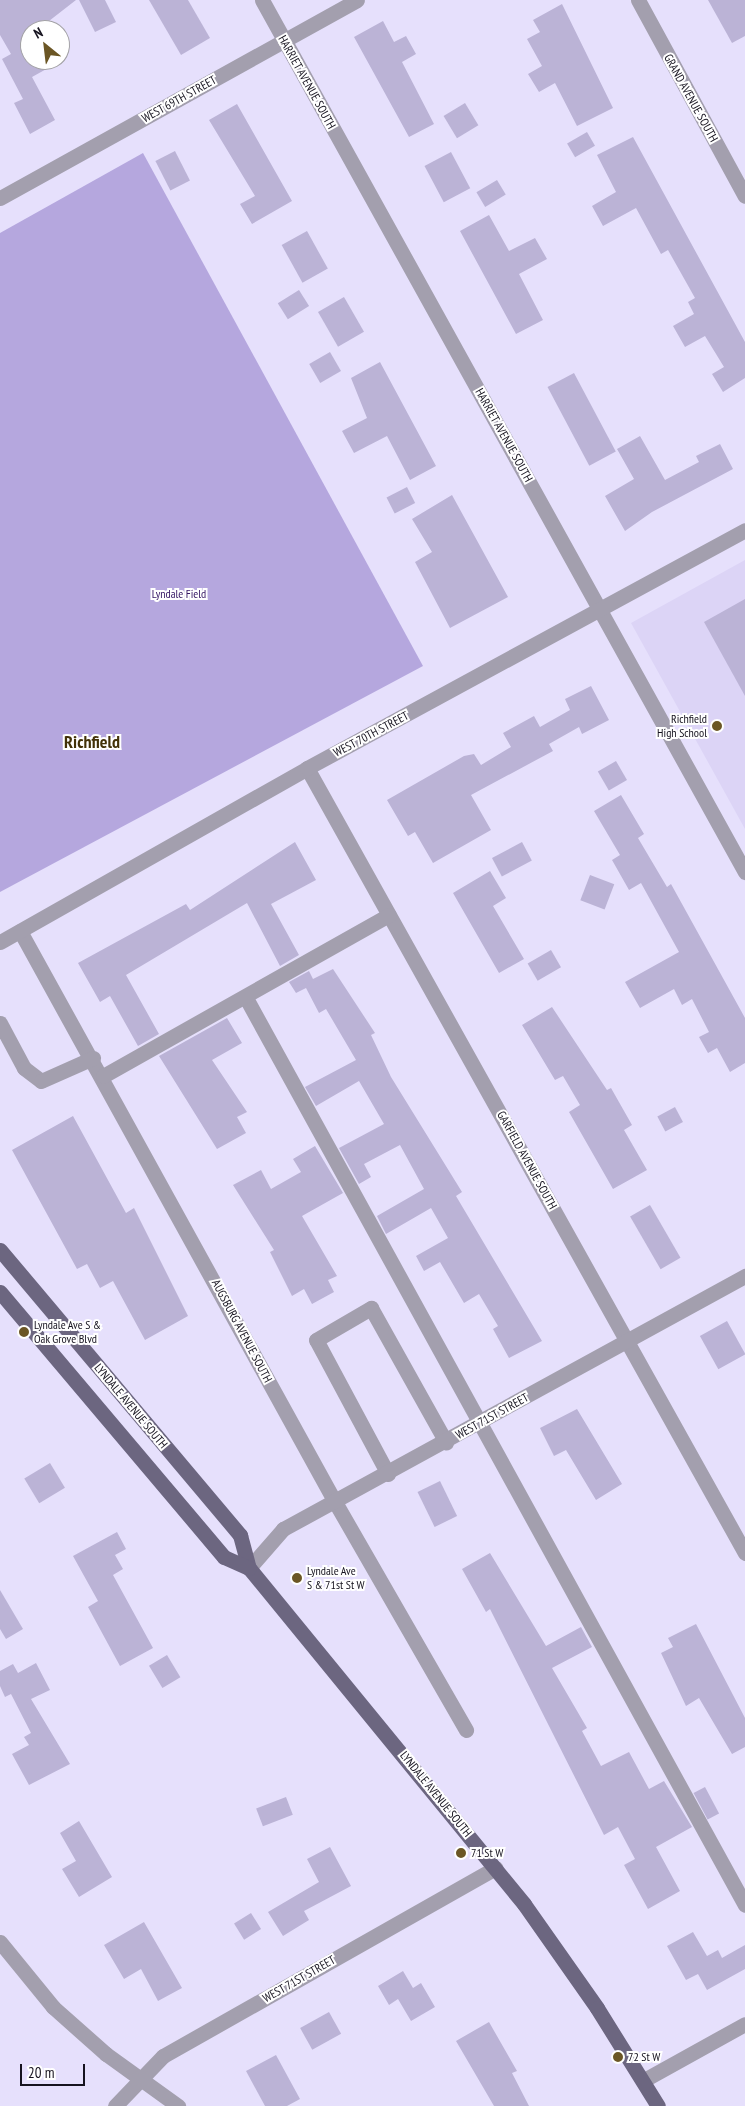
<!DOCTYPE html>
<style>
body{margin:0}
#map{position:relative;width:745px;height:2106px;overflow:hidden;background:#e6e0fc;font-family:"PT Sans Narrow",sans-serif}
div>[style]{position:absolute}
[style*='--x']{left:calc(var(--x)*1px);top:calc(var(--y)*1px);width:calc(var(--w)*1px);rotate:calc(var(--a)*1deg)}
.built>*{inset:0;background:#dcd4f6}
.green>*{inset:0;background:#b5a7de}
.building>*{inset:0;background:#bbb3d6;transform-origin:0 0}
.minor>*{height:15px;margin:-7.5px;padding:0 7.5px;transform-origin:7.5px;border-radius:7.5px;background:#a39fae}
.major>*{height:15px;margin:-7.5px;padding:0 7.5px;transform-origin:7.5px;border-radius:7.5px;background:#6c6680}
.dots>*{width:14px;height:14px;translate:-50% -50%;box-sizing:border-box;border:2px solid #fff;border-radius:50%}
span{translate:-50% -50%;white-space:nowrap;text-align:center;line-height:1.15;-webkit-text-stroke:4px #fff;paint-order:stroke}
.street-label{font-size:12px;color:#16131f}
.park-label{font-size:12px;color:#351664}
.poi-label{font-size:12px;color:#16131f}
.right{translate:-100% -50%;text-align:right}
.left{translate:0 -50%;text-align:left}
.district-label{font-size:18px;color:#423108;font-weight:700}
.north{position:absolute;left:20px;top:20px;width:50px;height:50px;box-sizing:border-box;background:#fff;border:1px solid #a2a1a5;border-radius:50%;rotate:331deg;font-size:14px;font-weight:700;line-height:20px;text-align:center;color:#16131f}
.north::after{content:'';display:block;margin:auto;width:18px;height:22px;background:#6b5625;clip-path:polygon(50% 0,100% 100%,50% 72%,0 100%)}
.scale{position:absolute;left:20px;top:2064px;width:65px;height:22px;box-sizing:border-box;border:2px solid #16131f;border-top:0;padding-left:6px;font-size:15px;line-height:18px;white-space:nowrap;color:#16131f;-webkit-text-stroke:4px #fff;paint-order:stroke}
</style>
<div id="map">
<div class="built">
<div style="clip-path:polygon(745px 560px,745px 829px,631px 623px)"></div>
</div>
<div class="green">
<div style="clip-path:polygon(143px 153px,423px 666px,0 892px,0 233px)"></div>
</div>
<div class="building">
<div style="clip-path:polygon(0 0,76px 0,49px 21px,54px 30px,30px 30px,30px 60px,59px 62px,32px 77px,55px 120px,30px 134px,14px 103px,23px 99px,2px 59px,11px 54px,0 35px)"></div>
<div style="clip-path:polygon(79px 0,105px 0,116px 22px,95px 32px)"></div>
<div style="clip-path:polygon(149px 0,188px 0,210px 38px,181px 55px)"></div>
<div style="clip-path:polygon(708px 0,745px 0,745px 36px,732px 43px)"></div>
<div style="clip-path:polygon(562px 4px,613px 108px,577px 126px,555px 83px,539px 92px,528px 74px,542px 66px,527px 39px,540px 32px,533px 20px)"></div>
<div style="clip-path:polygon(383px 21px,394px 42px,406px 36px,416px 54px,402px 62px,434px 124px,409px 137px,354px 37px)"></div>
<div style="left:465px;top:103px;width:26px;height:25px;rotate:59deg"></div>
<div style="clip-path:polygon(237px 104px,292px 201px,252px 224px,240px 204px,255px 196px,209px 120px)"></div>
<div style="left:587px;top:132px;width:16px;height:23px;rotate:60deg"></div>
<div style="clip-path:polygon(633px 137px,745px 342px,745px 378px,723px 392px,712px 374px,724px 367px,705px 336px,685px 347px,673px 326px,694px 314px,688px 302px,695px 298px,668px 250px,661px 254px,636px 208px,603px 226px,592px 206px,616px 192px,597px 155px)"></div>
<div style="left:175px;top:151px;width:33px;height:22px;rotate:63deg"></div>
<div style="left:451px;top:152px;width:41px;height:30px;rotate:62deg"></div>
<div style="left:497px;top:180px;width:17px;height:24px;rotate:59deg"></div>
<div style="clip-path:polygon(489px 215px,509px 251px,535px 238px,547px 259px,519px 274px,543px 320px,516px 334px,460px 231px)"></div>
<div style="left:307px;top:231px;width:43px;height:29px;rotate:61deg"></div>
<div style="left:299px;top:290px;width:19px;height:25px;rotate:58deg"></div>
<div style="left:344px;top:297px;width:40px;height:30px;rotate:60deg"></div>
<div style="left:330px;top:352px;width:22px;height:24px;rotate:60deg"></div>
<div style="clip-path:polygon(380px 362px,436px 466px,410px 480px,387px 436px,354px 453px,342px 431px,367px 418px,351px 378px)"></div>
<div style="left:574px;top:373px;width:89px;height:30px;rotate:62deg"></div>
<div style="clip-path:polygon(640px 436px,665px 480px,699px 462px,696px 456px,720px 444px,733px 469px,652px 512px,625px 531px,605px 496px,634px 479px,617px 449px)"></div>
<div style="left:407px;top:487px;width:18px;height:23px;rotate:63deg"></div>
<div style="clip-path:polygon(452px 495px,508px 597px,450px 628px,415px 562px,432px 552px,412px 519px)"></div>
<div style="clip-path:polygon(745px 599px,745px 696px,704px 622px)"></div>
<div style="clip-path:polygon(591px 686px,609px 720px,582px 734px,579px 727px,549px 744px,553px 751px,471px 795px,491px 830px,433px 863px,415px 832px,408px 836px,387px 800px,464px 756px,474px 754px,481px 765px,511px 747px,503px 733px,534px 716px,540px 727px,570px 710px,565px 699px)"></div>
<div style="left:616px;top:761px;width:22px;height:21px;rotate:60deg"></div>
<div style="clip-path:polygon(621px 795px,644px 834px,638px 838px,667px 887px,671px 884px,745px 1018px,745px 1063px,730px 1072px,717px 1048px,708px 1053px,699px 1037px,709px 1032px,692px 999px,682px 1005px,674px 989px,640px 1008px,625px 982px,679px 952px,641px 883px,629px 890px,612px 860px,620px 855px,594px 811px)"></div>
<div style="clip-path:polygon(295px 842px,316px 880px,271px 904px,299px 955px,280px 966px,247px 903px,126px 975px,159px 1034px,138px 1046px,110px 996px,100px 1002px,78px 963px,186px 904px,190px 910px)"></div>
<div style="left:522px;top:842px;width:21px;height:34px;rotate:62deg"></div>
<div style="clip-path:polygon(490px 871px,506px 898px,493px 906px,524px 959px,499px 973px,453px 893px)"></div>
<div style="left:590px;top:875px;width:26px;height:27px;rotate:21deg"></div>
<div style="left:551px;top:950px;width:20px;height:27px;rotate:60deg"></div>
<div style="clip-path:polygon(333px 969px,375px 1033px,371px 1035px,391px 1077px,462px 1192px,456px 1196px,542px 1341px,509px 1358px,493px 1329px,498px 1326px,479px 1294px,464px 1303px,440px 1262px,424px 1271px,416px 1256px,448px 1238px,431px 1208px,386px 1234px,377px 1216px,424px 1189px,400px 1145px,364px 1164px,371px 1177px,359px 1184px,339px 1148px,384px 1124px,359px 1081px,316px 1106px,305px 1087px,356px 1060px,326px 1009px,319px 1013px,306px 988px,296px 993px,289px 982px,309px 971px,313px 979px)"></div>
<div style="clip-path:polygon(552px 1007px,607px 1090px,611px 1088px,632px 1125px,624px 1130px,647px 1170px,613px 1189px,569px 1112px,580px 1105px,563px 1076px,555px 1080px,522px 1025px)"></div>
<div style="clip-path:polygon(227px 1018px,242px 1043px,212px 1060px,247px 1112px,237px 1117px,246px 1133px,217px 1149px,159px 1056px)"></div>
<div style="left:675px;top:1107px;width:17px;height:20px;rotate:62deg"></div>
<div style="clip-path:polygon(73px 1116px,126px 1213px,134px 1208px,188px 1316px,145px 1340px,113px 1281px,100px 1288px,87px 1264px,77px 1269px,12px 1150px)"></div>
<div style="clip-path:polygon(315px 1146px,343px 1193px,302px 1216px,337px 1276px,328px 1280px,334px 1292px,312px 1304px,304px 1289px,292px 1296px,270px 1252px,274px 1250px,233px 1185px,261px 1170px,271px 1189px,301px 1172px,293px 1159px)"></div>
<div style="left:650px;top:1205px;width:61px;height:23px;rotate:60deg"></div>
<div style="left:727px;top:1321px;width:38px;height:31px;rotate:61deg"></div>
<div style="clip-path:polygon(577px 1409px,622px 1484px,596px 1500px,566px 1450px,554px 1456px,540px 1428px)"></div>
<div style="left:50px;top:1463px;width:29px;height:30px;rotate:59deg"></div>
<div style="left:440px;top:1481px;width:39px;height:25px;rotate:64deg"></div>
<div style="clip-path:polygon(117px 1532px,126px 1549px,115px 1555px,123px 1569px,113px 1575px,153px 1648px,120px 1666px,88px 1607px,98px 1601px,73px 1556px)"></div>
<div style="clip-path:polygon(490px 1553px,546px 1646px,581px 1627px,592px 1647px,552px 1668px,587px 1728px,582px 1731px,601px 1766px,629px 1752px,649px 1789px,664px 1781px,692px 1827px,656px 1847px,680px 1891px,648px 1909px,624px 1865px,635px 1859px,618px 1827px,604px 1835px,490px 1609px,486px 1612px,462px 1569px)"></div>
<div style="clip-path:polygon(0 1590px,23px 1629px,6px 1639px,0 1629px)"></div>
<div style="clip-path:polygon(696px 1624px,745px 1718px,745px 1747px,732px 1754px,699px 1698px,686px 1706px,661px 1653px,673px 1647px,668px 1638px)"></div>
<div style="left:167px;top:1655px;width:26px;height:21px;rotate:59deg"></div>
<div style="clip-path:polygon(36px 1663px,50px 1690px,31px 1699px,70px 1764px,29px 1785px,12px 1754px,29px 1745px,24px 1737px,31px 1733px,11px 1694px,5px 1697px,0 1686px,0 1671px,13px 1664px,18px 1673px)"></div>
<div style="left:705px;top:1787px;width:30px;height:13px;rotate:62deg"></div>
<div style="left:286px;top:1797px;width:19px;height:32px;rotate:69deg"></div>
<div style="clip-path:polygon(79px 1821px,112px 1877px,79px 1897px,62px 1869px,76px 1861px,60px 1833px)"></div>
<div style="clip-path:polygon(330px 1847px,351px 1886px,304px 1911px,309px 1920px,283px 1936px,268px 1912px,319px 1882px,307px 1859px)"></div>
<div style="left:251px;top:1913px;width:19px;height:20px;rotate:58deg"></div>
<div style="clip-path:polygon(144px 1922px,182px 1988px,158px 2001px,141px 1969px,124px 1979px,104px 1945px)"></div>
<div style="clip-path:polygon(693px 1932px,707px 1956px,718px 1950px,722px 1958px,745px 1945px,745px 1969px,707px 1990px,698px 1974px,686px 1980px,667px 1946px)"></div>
<div style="clip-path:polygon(403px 1971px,413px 1988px,421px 1983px,435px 2007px,411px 2021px,398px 1999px,389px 2005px,378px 1986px)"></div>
<div style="left:329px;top:2012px;width:25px;height:33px;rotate:61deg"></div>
<div style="clip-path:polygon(489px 2022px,517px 2071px,512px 2073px,529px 2106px,494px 2106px,456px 2041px)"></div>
<div style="clip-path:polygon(276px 2055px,300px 2099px,287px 2106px,265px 2106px,246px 2071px)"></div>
</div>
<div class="minor">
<div style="--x:262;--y:0;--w:997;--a:61.02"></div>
<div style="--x:638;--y:0;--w:223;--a:61.4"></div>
<div style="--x:0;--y:198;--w:408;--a:-29"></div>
<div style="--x:307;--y:768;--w:899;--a:60.84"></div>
<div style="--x:20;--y:931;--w:652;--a:61.12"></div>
<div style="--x:335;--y:1502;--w:263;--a:60.1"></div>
<div style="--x:0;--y:942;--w:353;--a:-29.5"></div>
<div style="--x:307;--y:768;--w:498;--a:-28.5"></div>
<div style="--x:246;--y:998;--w:1035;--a:61.18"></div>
<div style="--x:0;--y:1023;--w:51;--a:61.9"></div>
<div style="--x:24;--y:1068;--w:21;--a:37"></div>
<div style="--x:41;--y:1081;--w:57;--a:-23.9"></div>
<div style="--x:103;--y:1076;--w:328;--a:-29.4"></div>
<div style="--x:388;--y:1474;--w:152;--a:-118.2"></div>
<div style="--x:316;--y:1340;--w:64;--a:-30.2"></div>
<div style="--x:371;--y:1308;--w:154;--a:60.8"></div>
<div style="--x:249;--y:1568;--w:52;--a:-48.9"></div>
<div style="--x:283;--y:1529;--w:527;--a:-28.71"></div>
<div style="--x:0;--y:1942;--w:84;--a:50.8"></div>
<div style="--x:53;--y:2007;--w:71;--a:41.6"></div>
<div style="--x:106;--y:2054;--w:89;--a:35.8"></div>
<div style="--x:644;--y:2080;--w:115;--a:-29"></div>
<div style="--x:115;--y:2106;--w:69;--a:-46.2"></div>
<div style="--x:163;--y:2056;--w:382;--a:-29.5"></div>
</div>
<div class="major">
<div style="--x:0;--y:1250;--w:373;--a:49.9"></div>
<div style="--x:240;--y:1535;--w:34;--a:75"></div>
<div style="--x:249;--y:1568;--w:434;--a:50.7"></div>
<div style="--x:524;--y:1904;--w:127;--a:54.9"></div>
<div style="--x:597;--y:2008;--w:115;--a:58.1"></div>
<div style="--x:0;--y:1292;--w:347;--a:49.8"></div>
<div style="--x:224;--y:1557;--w:27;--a:24"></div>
</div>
<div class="dots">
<div style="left:717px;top:726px;background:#6b5625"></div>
<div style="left:24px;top:1332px;background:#6b5625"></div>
<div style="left:297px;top:1578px;background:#6b5625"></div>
<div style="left:461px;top:1853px;background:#6b5625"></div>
<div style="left:618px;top:2057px;background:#6b5625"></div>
</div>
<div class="street-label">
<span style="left:307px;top:82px;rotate:61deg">HARRIET AVENUE SOUTH</span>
<span style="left:691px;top:98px;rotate:61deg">GRAND AVENUE SOUTH</span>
<span style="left:179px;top:99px;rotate:-29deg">WEST 69TH STREET</span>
<span style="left:504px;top:435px;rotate:61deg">HARRIET AVENUE SOUTH</span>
<span style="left:371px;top:734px;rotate:-28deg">WEST 70TH STREET</span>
<span style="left:527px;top:1160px;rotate:61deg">GARFIELD AVENUE SOUTH</span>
<span style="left:242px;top:1331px;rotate:62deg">AUGSBURG AVENUE SOUTH</span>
<span style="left:131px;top:1406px;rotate:50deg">LYNDALE AVENUE SOUTH</span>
<span style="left:492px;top:1416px;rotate:-29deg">WEST 71ST STREET</span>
<span style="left:436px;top:1794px;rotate:51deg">LYNDALE AVENUE SOUTH</span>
<span style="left:299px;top:1979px;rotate:-30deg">WEST 71ST STREET</span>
</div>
<div class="park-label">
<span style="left:179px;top:594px">Lyndale Field</span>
</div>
<div class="poi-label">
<span class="right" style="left:707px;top:726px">Richfield<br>High School</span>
<span class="left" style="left:34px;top:1332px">Lyndale Ave S &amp;<br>Oak Grove Blvd</span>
<span class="left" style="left:307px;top:1578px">Lyndale Ave<br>S &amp; 71st St W</span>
<span class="left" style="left:471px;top:1853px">71 St W</span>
<span class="left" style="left:628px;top:2057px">72 St W</span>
</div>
<div class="district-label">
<span style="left:92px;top:742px">Richfield</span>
</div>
<div class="north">N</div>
<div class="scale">20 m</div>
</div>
